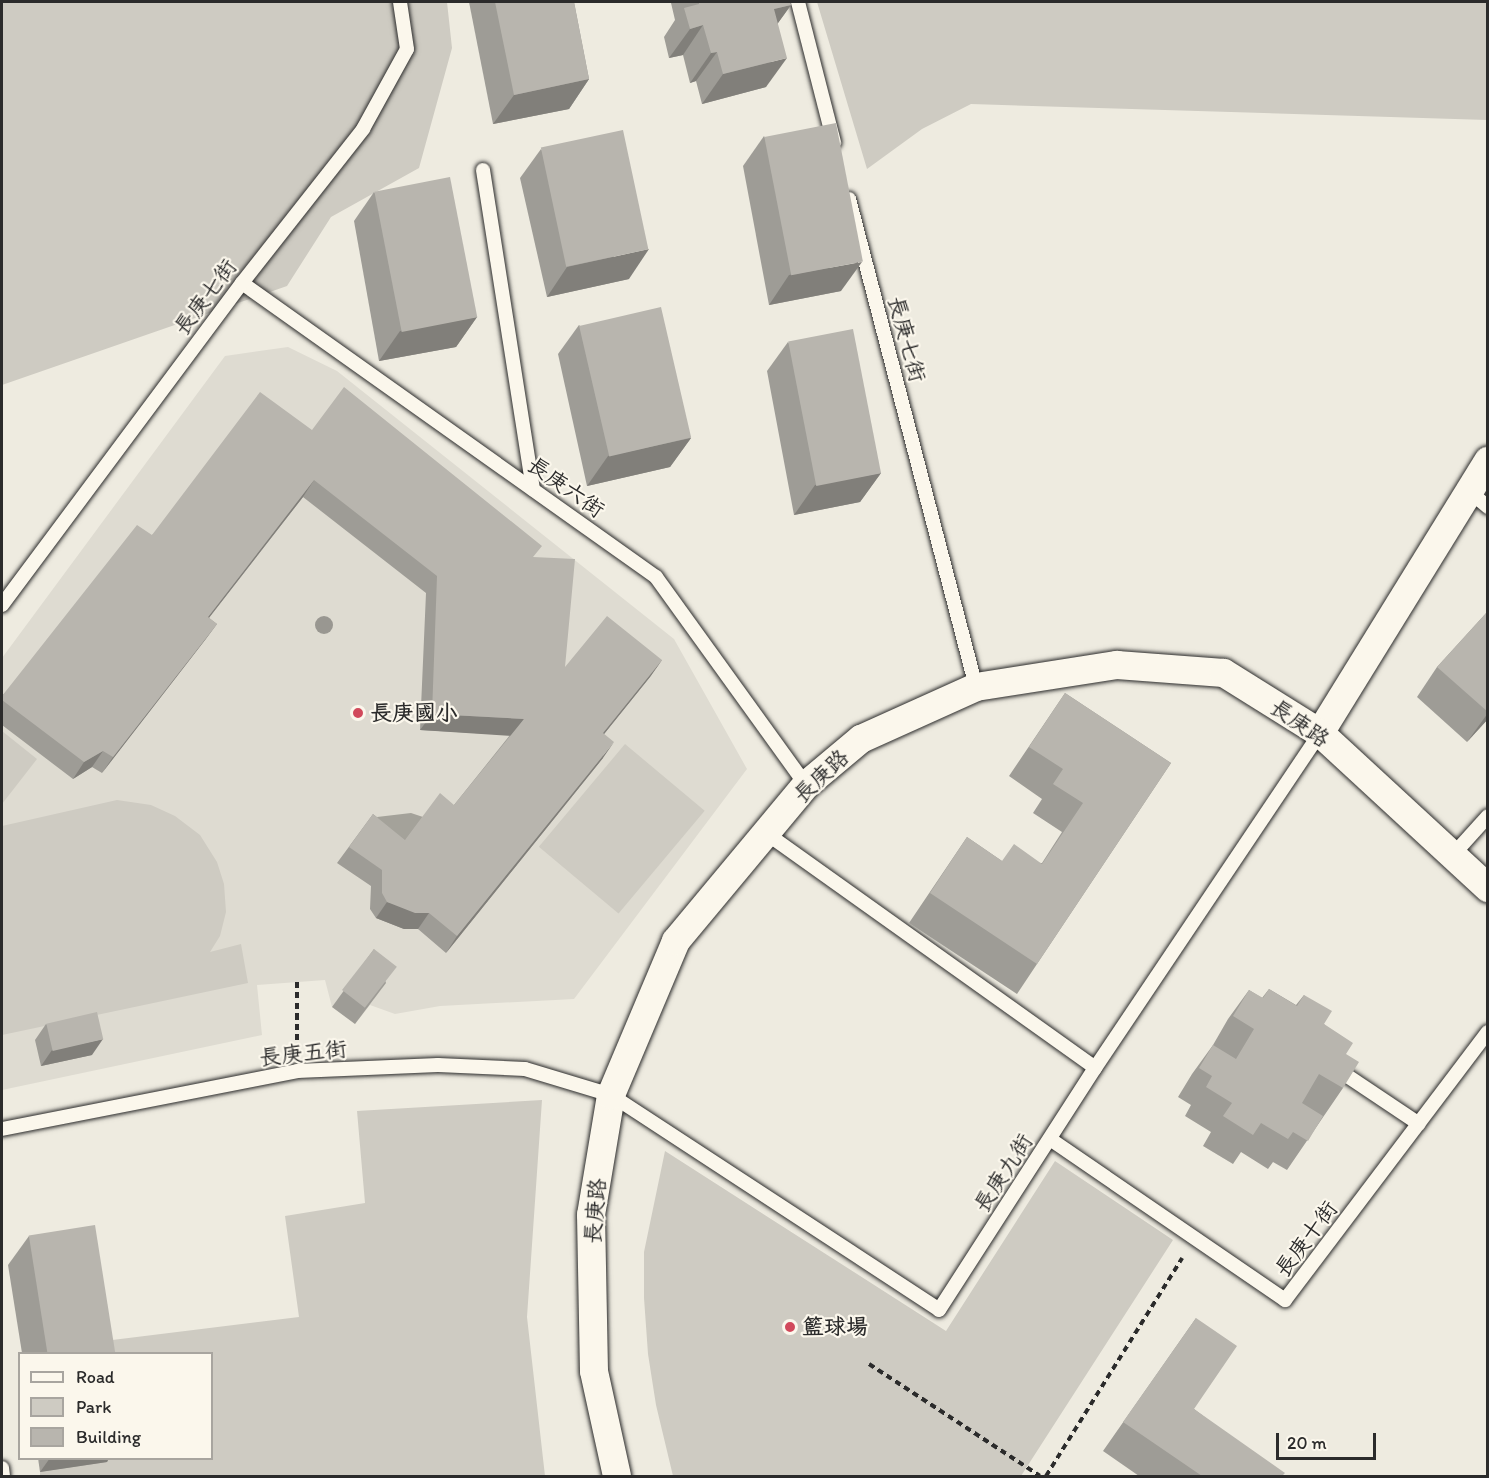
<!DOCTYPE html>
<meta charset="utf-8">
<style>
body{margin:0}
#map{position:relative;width:1489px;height:1478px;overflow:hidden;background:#eeebe0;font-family:Itim,"LXGW WenKai TC",sans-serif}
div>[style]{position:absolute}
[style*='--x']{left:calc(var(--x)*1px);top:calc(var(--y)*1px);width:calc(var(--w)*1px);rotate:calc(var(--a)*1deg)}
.built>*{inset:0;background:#dedbd1}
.green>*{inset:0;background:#cecbc2;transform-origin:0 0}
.water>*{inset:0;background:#a4a29a}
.path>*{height:4px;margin-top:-2px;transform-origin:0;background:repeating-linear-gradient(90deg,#2b2b2b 0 6px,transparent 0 10.5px)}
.roads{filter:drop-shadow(0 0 2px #2b2b2b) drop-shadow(0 0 2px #2b2b2b)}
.service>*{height:14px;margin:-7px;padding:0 7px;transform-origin:7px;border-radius:7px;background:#fbf7ec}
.minor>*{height:28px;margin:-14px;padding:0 14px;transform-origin:14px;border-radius:14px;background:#fbf7ec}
.trees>*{width:18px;height:18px;margin:-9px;border-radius:50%;background:#999791}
.wall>*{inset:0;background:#9e9c96}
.shaded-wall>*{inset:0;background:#817f7a}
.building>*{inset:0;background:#b8b5ae;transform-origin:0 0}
.dots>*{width:16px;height:16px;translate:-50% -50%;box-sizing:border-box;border:3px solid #fbf7ec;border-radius:50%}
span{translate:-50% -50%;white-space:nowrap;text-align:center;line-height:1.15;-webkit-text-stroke:4.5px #fbf7ec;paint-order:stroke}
.street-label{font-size:22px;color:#2b2b2b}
.poi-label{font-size:22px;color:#2b2b2b;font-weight:700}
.left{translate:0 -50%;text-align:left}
.frame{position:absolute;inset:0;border:3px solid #2b2b2b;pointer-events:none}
.legend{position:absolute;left:18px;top:1352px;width:195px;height:108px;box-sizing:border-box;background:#fbf7ec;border:2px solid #a8a59f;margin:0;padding:8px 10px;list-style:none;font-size:18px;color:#2b2b2b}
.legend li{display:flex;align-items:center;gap:12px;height:30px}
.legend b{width:30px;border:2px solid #a8a59f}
.scale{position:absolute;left:1276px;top:1433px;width:100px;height:27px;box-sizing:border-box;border:3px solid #2b2b2b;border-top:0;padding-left:8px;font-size:18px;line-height:21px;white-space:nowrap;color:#2b2b2b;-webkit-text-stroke:4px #fbf7ec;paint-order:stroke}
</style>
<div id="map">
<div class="built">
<div style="clip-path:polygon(288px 347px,337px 371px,674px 639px,747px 769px,574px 999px,440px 1006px,395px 1014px,370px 1005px,355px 1024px,332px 1007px,325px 980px,257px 985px,262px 1035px,2px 1090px,2px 658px,225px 356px)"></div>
</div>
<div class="green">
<div style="clip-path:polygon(2px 2px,447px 2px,452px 48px,419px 168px,331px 217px,287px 286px,2px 385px)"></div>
<div style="clip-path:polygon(817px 2px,1487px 2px,1487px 120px,971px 104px,922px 129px,867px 169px)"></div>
<div style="clip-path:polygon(2px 731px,37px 759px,2px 804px)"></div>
<div style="left:625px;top:744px;width:104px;height:134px;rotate:40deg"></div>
<div style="clip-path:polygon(117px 800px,151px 805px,175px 816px,200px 835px,217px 862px,224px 884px,226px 912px,220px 936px,210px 952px,241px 944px,248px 983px,2px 1035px,2px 826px)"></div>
<div style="clip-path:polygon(542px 1100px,527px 1317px,545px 1476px,40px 1476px,40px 1472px,106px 1462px,106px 1459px,212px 1458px,212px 1354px,90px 1353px,88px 1343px,299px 1317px,285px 1216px,365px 1203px,357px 1111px)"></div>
<div style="clip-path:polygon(665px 1151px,946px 1331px,1055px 1161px,1173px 1240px,1021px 1476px,673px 1476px,656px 1405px,648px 1354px,644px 1298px,644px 1252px)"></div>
</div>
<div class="water">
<div style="clip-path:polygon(411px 813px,423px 817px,394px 856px,377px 817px)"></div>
</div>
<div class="path">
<div style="--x:297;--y:982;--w:64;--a:90"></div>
<div style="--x:869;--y:1364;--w:204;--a:33.2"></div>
<div style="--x:1046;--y:1476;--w:257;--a:-58"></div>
</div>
<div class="roads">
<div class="service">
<div style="--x:798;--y:2;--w:145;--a:75.6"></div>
<div style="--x:483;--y:170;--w:323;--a:81.1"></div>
<div style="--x:849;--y:199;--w:504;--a:75.41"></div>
<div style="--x:242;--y:283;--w:508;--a:35.38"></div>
<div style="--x:656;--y:577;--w:256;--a:54.2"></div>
<div style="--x:1469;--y:491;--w:25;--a:40"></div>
<div style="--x:2;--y:605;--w:402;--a:-53.3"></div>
<div style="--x:242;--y:283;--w:196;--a:-51.8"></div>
<div style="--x:363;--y:129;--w:91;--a:-61.2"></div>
<div style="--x:407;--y:49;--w:48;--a:-98.5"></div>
<div style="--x:766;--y:833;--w:404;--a:35.5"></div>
<div style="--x:1451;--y:857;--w:55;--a:-47.9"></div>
<div style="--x:1334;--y:1067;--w:102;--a:33.8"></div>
<div style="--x:2;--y:1129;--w:301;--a:-11.1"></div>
<div style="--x:297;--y:1071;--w:141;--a:-2.4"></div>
<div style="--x:438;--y:1065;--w:87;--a:2.6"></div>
<div style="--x:525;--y:1069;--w:90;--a:16.8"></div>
<div style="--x:611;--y:1095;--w:392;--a:33.2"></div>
<div style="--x:939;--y:1310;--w:288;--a:-57.2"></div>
<div style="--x:1095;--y:1068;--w:404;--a:-56.1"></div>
<div style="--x:1050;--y:1139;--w:285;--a:34.4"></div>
<div style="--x:1285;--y:1300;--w:336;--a:-52.9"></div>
<div style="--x:2;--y:1468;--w:8;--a:83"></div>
</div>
<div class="minor">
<div style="--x:1320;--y:733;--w:320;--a:-58.3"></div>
<div style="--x:617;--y:1476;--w:107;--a:-102.4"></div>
<div style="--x:594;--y:1371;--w:156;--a:-91.1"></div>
<div style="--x:591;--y:1215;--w:122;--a:-80.5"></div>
<div style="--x:611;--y:1095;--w:167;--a:-67.1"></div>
<div style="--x:676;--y:941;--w:203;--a:-50.2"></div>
<div style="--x:806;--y:785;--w:72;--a:-39.9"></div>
<div style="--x:861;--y:739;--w:126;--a:-24.3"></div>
<div style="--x:976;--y:687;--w:143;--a:-8.9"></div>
<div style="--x:1117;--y:665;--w:107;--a:4.3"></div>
<div style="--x:1224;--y:673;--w:113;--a:32"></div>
<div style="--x:1320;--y:733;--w:229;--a:42.7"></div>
</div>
</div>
<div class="trees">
<div style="left:324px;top:625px"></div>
</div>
<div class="wall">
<div style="clip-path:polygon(469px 2px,574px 2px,589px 79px,569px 109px,493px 124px)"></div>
<div style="clip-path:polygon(673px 2px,790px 2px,791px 5px,778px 23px,766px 87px,702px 104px,696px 81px,690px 83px,683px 55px,669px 58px,664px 37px,675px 20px,671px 3px)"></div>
<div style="clip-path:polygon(764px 136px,841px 291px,769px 305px,743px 166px)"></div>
<div style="clip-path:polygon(541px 149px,629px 279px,547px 297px,520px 178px)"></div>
<div style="clip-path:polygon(374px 192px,477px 317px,456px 347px,379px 361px,354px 221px)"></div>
<div style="clip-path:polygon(579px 325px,691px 438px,670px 467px,587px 486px,558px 354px)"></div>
<div style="clip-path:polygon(788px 342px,881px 473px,860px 502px,794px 515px,767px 371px)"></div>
<div style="clip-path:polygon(312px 430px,533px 557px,565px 667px,662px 660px,650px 677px,604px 734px,603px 758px,446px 953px,418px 929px,404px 929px,376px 918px,370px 909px,371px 886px,337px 863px,373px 814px,405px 840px,454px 805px,510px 735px,420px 730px,426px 593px,303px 497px,209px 618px,217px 624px,205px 640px,102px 773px,92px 767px,73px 779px,2px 725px,2px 696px,152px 535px)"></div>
<div style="clip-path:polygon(1488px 611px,1488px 719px,1467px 742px,1417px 697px,1437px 667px)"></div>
<div style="clip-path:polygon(1065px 693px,1171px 763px,1017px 994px,909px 923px,967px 837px,1002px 861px,1042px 863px,1062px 832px,1033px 813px,1042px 799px,1009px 776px)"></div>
<div style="clip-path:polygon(374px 949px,386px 983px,355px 1024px,332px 1007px)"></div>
<div style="clip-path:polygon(1269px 989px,1296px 1005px,1304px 995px,1324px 1024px,1346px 1054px,1343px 1088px,1287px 1170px,1273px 1162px,1268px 1169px,1241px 1152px,1233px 1164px,1203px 1146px,1211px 1132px,1185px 1116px,1191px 1105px,1178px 1097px,1192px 1074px,1213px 1045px,1228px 1019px,1249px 990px,1262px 998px)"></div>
<div style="clip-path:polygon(46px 1024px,92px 1055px,41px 1066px,35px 1040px)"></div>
<div style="clip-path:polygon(29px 1236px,115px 1353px,22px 1353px,8px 1265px)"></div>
<div style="clip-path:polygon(1196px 1318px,1194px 1409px,1282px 1476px,1139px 1476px,1103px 1451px)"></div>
<div style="clip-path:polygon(38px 1458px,109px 1458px,107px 1462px,40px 1472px)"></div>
</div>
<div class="shaded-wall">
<div style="clip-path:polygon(791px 5px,770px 34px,774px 9px)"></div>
<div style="clip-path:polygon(703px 25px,683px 55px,669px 58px,690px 29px)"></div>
<div style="clip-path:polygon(717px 52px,696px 81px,690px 83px,711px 53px)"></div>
<div style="clip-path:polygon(787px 58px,766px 87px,702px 104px,723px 74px)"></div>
<div style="clip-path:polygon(589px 79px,569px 109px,493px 124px,514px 95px)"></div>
<div style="clip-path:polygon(649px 249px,629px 279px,547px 297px,567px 267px)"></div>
<div style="clip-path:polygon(862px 262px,841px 291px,769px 305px,789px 275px)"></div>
<div style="clip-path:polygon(477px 317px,456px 347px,379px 361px,400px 331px)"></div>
<div style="clip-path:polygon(691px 438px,670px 467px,587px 486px,608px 456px)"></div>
<div style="clip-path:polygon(881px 473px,860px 502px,794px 515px,815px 485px)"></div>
<div style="clip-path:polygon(314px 480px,303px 497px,197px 633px,208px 617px)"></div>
<div style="clip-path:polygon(217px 624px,205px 640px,102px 773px,113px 757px)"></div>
<div style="clip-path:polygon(662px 660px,650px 677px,592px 749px,603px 733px)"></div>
<div style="clip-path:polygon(1488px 713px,1488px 719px,1467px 742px)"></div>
<div style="clip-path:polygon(432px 714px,524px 719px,512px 736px,420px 730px)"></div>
<div style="clip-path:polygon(614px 742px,603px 758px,446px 953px,457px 936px)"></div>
<div style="clip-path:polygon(103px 751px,92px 767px,73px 779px,84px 762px)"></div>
<div style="clip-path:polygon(387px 902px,429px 913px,418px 929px,404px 929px,376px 918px)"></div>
<div style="clip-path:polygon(103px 1039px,92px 1055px,41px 1066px,52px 1050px)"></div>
<div style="clip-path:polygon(50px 1458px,109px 1458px,107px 1462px,40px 1472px)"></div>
</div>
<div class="building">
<div style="clip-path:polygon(495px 2px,574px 2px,589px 79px,514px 95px)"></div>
<div style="clip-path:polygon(699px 2px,790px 2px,791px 5px,774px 9px,787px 58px,723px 74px,717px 52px,711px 53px,703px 25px,690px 29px,684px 8px,699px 4px)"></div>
<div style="left:836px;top:123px;width:141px;height:73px;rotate:79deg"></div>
<div style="left:623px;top:130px;width:122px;height:84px;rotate:78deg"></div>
<div style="left:450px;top:177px;width:143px;height:77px;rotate:79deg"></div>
<div style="left:661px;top:307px;width:134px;height:84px;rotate:77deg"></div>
<div style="left:853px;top:329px;width:147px;height:66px;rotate:79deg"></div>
<div style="clip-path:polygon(344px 387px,542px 546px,533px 557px,575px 559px,565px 667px,607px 616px,662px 660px,603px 733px,614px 742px,457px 936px,429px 913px,415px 913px,387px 902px,382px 893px,382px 870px,349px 847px,373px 814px,405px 840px,440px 793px,454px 805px,524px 719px,432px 714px,437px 576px,314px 480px,208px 617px,217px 624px,113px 757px,103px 751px,84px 762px,2px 700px,2px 696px,137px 525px,152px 535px,260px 392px,312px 430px)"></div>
<div style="clip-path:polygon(1488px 611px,1488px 712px,1437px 667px)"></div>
<div style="clip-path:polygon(1065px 693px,1171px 763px,1037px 964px,930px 893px,967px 837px,1002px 861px,1014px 844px,1042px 864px,1083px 803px,1053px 784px,1063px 769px,1029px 747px)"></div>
<div style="left:374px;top:949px;width:29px;height:52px;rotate:38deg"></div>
<div style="clip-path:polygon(1269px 989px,1297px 1006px,1304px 995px,1332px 1011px,1324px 1024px,1353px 1043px,1346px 1054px,1359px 1062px,1343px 1088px,1319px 1074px,1302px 1103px,1323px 1116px,1308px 1141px,1293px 1132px,1288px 1139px,1261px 1123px,1253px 1135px,1223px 1116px,1232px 1103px,1206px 1087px,1212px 1076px,1199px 1068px,1213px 1045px,1236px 1059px,1254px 1029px,1233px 1016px,1249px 990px,1263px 998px)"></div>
<div style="left:97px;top:1012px;width:28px;height:52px;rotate:77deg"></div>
<div style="left:95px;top:1225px;width:130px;height:67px;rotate:81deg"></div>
<div style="clip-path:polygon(1196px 1318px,1237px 1346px,1194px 1409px,1285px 1473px,1282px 1476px,1202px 1476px,1123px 1422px)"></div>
</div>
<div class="dots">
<div style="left:358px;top:713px;background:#d1495b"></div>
<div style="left:790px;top:1327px;background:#d1495b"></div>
</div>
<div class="street-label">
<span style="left:205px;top:297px;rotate:-53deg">長庚七街</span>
<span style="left:907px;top:339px;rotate:75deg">長庚七街</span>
<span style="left:566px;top:487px;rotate:35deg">長庚六街</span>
<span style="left:1300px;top:723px;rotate:35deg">長庚路</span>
<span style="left:821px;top:776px;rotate:-43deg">長庚路</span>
<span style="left:303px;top:1053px;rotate:-6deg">長庚五街</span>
<span style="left:1003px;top:1173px;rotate:-57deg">長庚九街</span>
<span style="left:595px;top:1211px;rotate:-85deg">長庚路</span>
<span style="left:1306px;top:1239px;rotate:-53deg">長庚十街</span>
</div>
<div class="poi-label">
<span class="left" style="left:370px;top:713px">長庚國小</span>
<span class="left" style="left:802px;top:1327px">籃球場</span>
</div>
<div class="frame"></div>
<ul class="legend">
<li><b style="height:8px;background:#fbf7ec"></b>Road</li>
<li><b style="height:16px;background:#cecbc2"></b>Park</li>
<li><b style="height:16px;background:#b8b5ae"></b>Building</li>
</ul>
<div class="scale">20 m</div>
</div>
